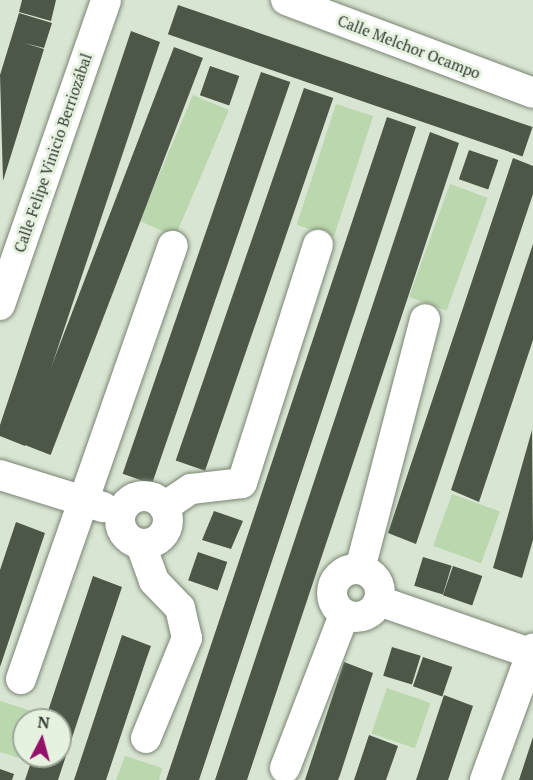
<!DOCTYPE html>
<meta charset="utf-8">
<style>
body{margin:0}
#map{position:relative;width:533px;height:780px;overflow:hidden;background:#d8e5d2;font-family:"PT Serif",serif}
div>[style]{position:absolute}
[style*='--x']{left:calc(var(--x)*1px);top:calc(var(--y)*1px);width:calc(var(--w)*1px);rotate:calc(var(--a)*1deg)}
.green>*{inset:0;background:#bad7ad;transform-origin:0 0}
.building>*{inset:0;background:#4c5747;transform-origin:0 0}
.roads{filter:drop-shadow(0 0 2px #7a8574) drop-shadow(0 0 2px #7a8574)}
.minor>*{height:30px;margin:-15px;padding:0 15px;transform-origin:15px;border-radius:15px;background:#fff}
.minor>.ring{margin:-15px;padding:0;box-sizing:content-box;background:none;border:30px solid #fff;border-radius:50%}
span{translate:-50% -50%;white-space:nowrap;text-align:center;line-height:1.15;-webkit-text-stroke:6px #e5f2df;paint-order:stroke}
.street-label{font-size:15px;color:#343932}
.north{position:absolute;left:12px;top:708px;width:60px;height:60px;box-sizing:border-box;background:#e5f2df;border:2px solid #9ea89a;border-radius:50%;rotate:6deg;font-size:16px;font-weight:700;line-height:24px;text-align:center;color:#343932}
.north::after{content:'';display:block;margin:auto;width:21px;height:27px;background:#94116a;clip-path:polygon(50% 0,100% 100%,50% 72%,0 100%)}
</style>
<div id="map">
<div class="green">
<div style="left:193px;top:95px;width:39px;height:137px;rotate:23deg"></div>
<div style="left:336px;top:104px;width:39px;height:127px;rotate:18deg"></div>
<div style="left:450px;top:184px;width:40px;height:120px;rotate:20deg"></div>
<div style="left:452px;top:494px;width:51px;height:55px;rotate:20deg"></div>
<div style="left:387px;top:688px;width:46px;height:48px;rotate:19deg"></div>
<div style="clip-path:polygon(0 701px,41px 714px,39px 720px,24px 720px,26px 760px,0 752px)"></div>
<div style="clip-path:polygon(125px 756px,162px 768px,159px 780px,116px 780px)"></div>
</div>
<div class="building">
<div style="clip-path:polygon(22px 0,56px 0,51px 21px,19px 12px)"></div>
<div style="left:178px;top:5px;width:375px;height:31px;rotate:19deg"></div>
<div style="clip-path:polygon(19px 13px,52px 23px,44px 48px,24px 43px,44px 49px,3px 181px,0 75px)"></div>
<div style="clip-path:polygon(131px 31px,160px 42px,25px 446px,0 436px,0 425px)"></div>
<div style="left:174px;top:47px;width:31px;height:425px;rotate:21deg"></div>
<div style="left:210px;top:66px;width:31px;height:31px;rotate:19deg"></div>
<div style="left:261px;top:72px;width:31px;height:425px;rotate:19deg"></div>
<div style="left:304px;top:88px;width:31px;height:394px;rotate:19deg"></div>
<div style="clip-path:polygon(387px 117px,416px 127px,316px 429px,199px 780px,166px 780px)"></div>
<div style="clip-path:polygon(430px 132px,459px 143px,349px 475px,247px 780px,215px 780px)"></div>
<div style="left:469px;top:150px;width:31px;height:31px;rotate:19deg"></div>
<div style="clip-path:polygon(513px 158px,533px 166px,533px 194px,416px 544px,388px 533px)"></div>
<div style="clip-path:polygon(533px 244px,533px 340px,479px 502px,451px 490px)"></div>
<div style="clip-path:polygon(532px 430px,533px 540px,522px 578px,493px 568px)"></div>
<div style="clip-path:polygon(214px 511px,243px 521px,231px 549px,202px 540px)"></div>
<div style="clip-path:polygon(16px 522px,45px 533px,0 667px,0 570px)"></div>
<div style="left:198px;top:552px;width:31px;height:30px;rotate:19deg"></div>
<div style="left:423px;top:557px;width:30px;height:30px;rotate:17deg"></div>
<div style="left:453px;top:566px;width:31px;height:31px;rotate:19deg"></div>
<div style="clip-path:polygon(93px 576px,122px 587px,117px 602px,58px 780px,25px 780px,33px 756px,60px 756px,60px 720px,45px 720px)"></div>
<div style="clip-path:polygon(122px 635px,151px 646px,146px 660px,106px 780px,74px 780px)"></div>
<div style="left:392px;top:647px;width:30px;height:30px;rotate:17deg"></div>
<div style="left:423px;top:657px;width:31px;height:31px;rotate:19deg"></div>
<div style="clip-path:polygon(344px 662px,373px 673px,340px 775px,338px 780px,305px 780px)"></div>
<div style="clip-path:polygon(444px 695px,473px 706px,448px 780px,416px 780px)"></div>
<div style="clip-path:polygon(369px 735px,398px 746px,386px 780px,354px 780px)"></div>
<div style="clip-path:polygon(533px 737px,533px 780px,519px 780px)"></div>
<div style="clip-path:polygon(0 769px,14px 774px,12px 780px,0 780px)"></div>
</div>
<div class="roads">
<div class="minor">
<div style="--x:286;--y:0;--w:264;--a:20.6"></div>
<div style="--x:0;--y:305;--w:323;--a:-70.8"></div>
<div style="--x:0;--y:475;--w:108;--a:17.3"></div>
<div class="ring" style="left:120px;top:496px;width:18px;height:18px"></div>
<div style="--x:164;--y:507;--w:32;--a:-34"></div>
<div style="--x:191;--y:489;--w:51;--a:-6.7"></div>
<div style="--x:242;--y:483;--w:250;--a:-72.3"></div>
<div style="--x:141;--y:545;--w:38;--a:70"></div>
<div style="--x:154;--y:581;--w:37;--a:46"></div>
<div style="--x:180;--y:608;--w:31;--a:77"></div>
<div style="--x:187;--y:638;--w:108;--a:112.3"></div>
<div class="ring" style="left:332px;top:569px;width:18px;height:18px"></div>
<div style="--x:360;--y:569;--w:258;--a:-75.4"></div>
<div style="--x:379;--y:601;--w:163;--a:19"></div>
<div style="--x:21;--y:679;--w:459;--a:-70.7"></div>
<div style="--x:285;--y:768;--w:164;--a:-68.9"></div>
<div style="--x:485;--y:780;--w:140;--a:-69.9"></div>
</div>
</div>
<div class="street-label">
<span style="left:409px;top:47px;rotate:21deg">Calle Melchor Ocampo</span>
<span style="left:53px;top:153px;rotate:-71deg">Calle Felipe Vinicio Berriozábal</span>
</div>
<div class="north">N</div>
</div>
